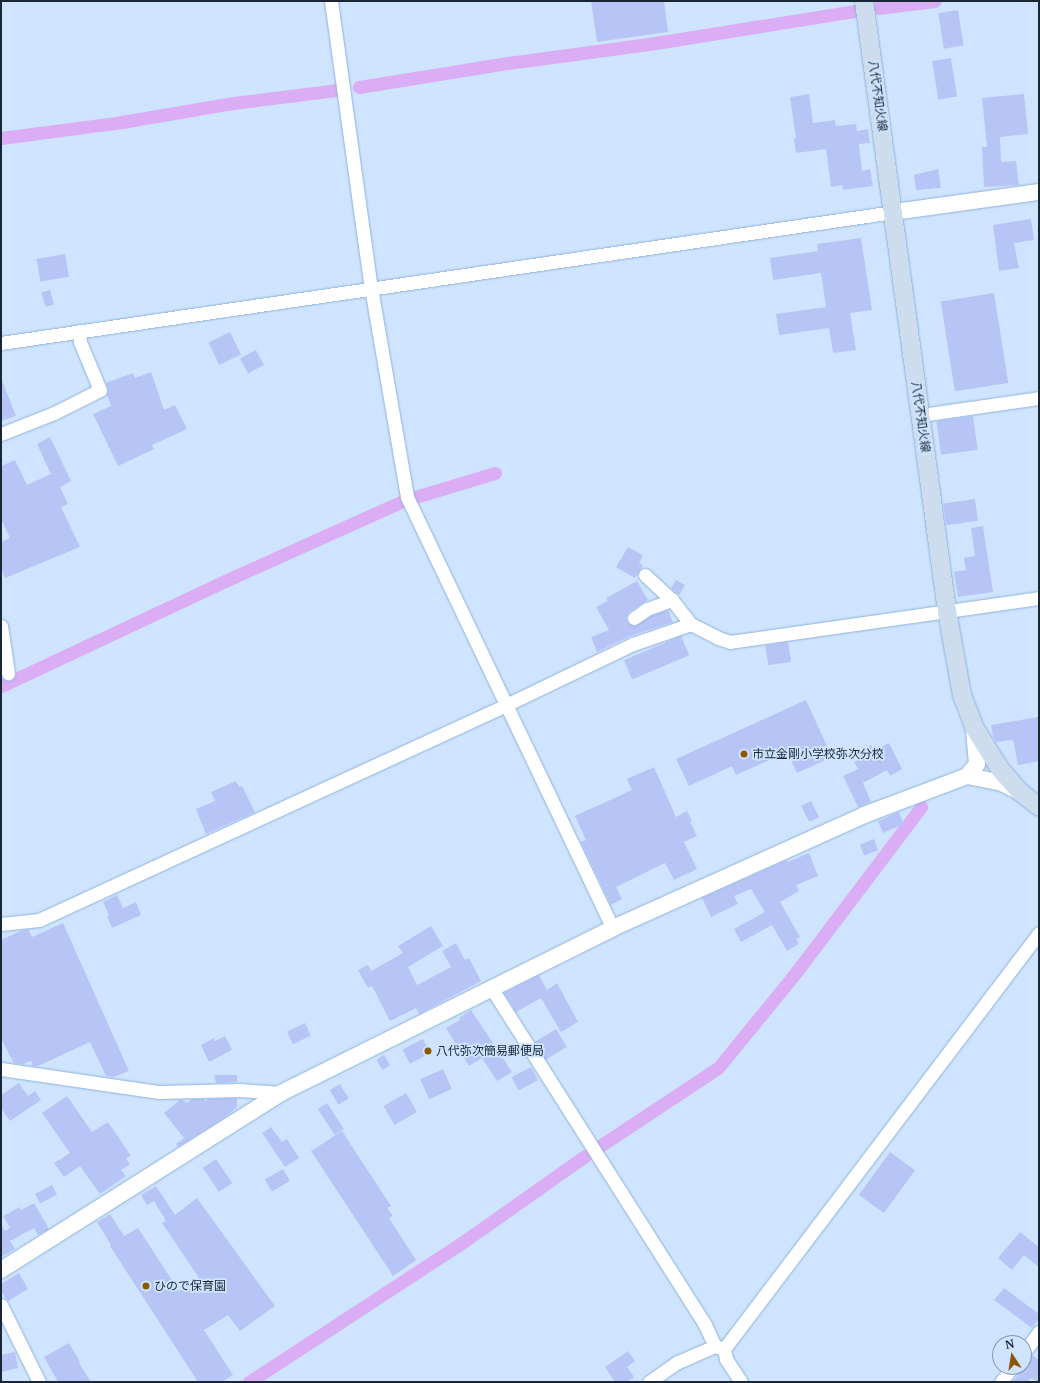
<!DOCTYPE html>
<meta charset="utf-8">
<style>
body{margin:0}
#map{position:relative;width:1040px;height:1383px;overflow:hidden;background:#cfe5ff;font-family:Merriweather,"Noto Sans JP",serif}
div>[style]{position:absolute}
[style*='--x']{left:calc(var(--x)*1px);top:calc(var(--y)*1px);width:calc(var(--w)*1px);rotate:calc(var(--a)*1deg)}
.canal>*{height:13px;margin:-6.5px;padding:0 6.5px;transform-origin:6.5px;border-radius:6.5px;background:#daadf5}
.building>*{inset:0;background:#b7c5f6;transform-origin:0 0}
.roads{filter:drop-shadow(0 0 1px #8eb2db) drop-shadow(0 0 1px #8eb2db)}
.minor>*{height:13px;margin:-6.5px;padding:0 6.5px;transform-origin:6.5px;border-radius:6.5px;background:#fff}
.tertiary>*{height:16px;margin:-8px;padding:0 8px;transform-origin:8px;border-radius:8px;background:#fff}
.secondary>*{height:18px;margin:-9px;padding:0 9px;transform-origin:9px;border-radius:9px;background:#ceddee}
.dots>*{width:11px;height:11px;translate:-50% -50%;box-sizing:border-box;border:2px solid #cfe5ff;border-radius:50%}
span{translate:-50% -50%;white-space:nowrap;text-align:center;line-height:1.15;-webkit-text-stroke:3.5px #cfe5ff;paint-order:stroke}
.street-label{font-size:12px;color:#182636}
.poi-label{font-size:12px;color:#182636}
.left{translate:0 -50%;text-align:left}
.frame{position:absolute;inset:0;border:2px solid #182636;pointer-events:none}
.north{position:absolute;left:992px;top:1335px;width:40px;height:40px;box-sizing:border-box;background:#cfe5ff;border:1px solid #8699af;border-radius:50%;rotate:348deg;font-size:11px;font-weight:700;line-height:16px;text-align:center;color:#182636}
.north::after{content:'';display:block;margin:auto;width:14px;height:18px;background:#8a5900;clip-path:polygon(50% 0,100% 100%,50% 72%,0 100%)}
</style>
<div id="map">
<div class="canal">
<div style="--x:878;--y:8;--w:57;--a:-7"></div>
<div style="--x:359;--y:87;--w:151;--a:-9.2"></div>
<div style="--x:508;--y:63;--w:142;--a:-7.7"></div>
<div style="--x:649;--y:44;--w:209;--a:-9.1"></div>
<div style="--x:1;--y:138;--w:122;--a:-7.5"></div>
<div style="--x:122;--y:122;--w:113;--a:-9.7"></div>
<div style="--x:233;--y:103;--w:106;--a:-7.1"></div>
<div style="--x:1;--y:686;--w:250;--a:-25.1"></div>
<div style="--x:227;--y:580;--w:195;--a:-24.2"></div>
<div style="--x:405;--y:500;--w:94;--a:-16.7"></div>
<div style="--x:600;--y:1146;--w:141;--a:-33.5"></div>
<div style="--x:718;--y:1068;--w:125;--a:-50.8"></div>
<div style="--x:797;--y:971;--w:206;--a:-52.9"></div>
<div style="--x:249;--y:1382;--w:256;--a:-33.2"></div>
<div style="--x:463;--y:1242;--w:149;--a:-35.2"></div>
</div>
<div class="building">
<div style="clip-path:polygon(591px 1px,664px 1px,668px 32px,597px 42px)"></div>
<div style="left:958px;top:10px;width:36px;height:20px;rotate:81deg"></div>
<div style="left:951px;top:58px;width:39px;height:19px;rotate:81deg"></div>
<div style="clip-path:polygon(809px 94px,813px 123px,835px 120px,836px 126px,856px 124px,857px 131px,868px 129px,870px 143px,859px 144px,862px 171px,870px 169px,873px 186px,843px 190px,842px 185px,831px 187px,826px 149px,796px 153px,794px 138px,796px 138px,790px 97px)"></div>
<div style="clip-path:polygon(1024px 94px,1028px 134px,1000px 137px,1001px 162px,1016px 161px,1019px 185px,984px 187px,982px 147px,987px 147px,982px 98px)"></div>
<div style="clip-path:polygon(938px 169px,941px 188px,916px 190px,914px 175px)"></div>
<div style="clip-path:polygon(1031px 219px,1034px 240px,1014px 243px,1019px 268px,999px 271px,993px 225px)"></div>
<div style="clip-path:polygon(861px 238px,872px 310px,850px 313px,856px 350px,833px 353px,829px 328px,779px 335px,776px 314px,826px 307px,821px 273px,773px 280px,770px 258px,818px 251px,817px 244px)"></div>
<div style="left:65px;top:254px;width:23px;height:29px;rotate:80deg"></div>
<div style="left:50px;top:290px;width:15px;height:9px;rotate:74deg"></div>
<div style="left:994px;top:293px;width:91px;height:54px;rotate:81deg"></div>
<div style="left:230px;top:332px;width:25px;height:24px;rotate:64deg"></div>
<div style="left:256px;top:350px;width:17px;height:18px;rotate:62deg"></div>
<div style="clip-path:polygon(151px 372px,164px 410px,175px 405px,187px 429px,152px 445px,154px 449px,118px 466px,93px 414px,111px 406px,107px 394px,108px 390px,106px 383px,133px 373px,135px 378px)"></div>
<div style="clip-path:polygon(1px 378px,16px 416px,1px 421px)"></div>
<div style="left:973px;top:416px;width:34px;height:37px;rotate:82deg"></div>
<div style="clip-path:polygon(50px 437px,71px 481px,60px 487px,68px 504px,61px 507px,80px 547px,5px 578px,1px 568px,1px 542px,10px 538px,1px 519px,1px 466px,15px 460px,27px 485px,51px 474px,37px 444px)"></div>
<div style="left:975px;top:499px;width:22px;height:32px;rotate:82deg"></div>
<div style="clip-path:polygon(983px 526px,993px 592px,958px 597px,954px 572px,966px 570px,964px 558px,975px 556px,971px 528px)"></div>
<div style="clip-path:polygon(628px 547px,643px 555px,639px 563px,643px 565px,635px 578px,616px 567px)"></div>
<div style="clip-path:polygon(676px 580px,685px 585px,679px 595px,671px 588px)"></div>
<div style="clip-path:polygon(637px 581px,648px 600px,629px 612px,626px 618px,628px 623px,635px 626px,651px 616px,668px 610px,673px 622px,630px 636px,597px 652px,591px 637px,609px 630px,596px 607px,608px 601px,606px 598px)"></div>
<div style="left:681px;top:636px;width:21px;height:62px;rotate:67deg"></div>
<div style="left:788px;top:642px;width:20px;height:23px;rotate:81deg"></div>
<div style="clip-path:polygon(806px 700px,832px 757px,797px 773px,787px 752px,736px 775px,732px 766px,689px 786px,676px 759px)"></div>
<div style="clip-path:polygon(1038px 717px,1039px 761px,1018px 765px,1013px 740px,996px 742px,993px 737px,991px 725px)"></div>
<div style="clip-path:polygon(889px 743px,902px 769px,890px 776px,887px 770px,863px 783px,871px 802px,858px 807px,843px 776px,858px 769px,854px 762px,860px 759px,857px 752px,871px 745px,874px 751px)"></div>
<div style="clip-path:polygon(654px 767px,676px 817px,687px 811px,692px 821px,690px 822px,697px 836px,684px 842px,697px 869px,674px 880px,665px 863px,616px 887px,622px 899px,611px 905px,581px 842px,586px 840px,575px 816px,632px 790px,627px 779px)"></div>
<div style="clip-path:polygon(236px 781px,239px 787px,242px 786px,255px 812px,206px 834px,196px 809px,215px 801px,211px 792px)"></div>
<div style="left:811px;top:801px;width:18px;height:11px;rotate:63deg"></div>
<div style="left:899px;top:812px;width:13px;height:23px;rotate:67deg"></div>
<div style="left:874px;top:839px;width:12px;height:15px;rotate:70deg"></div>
<div style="clip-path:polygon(809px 853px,818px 876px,796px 885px,799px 891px,780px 902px,800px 937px,796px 939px,799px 944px,787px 951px,772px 925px,741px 942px,734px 929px,765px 912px,751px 889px,734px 896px,738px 904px,711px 917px,702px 898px,787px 860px,788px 862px)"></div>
<div style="clip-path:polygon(117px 895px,123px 908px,136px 902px,141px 915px,112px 928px,107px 916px,109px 915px,103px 902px)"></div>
<div style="clip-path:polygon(63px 923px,129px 1071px,114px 1077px,106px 1076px,90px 1042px,38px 1066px,33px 1066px,31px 1061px,23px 1064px,14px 1063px,1px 1039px,1px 940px,23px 930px,28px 929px,32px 937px)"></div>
<div style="clip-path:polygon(431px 926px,443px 946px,408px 967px,417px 985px,451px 967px,442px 951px,456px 943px,465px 960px,469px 958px,481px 981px,419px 1014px,416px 1008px,390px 1021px,372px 986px,368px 988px,358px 970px,368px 965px,371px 971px,403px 953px,398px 946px)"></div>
<div style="clip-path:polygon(539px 975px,547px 990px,557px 983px,578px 1022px,561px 1032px,541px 998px,516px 1012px,504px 993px)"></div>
<div style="clip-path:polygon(471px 1010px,512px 1072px,497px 1081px,482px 1058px,469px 1066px,446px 1028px,460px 1020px,459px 1018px)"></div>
<div style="left:305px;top:1023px;width:14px;height:20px;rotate:65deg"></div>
<div style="left:556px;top:1029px;width:21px;height:25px;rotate:59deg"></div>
<div style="clip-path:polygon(225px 1036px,232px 1050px,209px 1062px,201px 1045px,214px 1038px,215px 1041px)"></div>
<div style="left:423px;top:1039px;width:16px;height:23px;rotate:63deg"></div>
<div style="left:384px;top:1055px;width:12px;height:9px;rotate:59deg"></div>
<div style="left:531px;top:1067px;width:15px;height:22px;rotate:62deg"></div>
<div style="left:443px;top:1069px;width:22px;height:25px;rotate:66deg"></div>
<div style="clip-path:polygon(214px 1075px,237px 1075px,237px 1082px,216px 1083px)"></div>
<div style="clip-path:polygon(19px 1083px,28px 1096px,35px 1091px,41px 1100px,10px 1121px,1px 1108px,1px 1095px)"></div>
<div style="left:340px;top:1084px;width:17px;height:12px;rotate:59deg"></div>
<div style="left:406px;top:1093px;width:22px;height:26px;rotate:60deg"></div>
<div style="clip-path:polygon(67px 1096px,92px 1132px,108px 1122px,131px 1156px,126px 1158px,130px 1164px,121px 1170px,126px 1176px,100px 1194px,80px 1166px,64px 1177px,54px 1163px,70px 1153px,42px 1113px)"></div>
<div style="clip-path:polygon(237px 1098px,237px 1107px,224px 1118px,178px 1147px,176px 1144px,184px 1138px,164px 1113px,181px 1099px,187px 1103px,192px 1099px,204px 1099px,205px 1101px,208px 1099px)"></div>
<div style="left:327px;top:1103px;width:31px;height:11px;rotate:57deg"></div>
<div style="clip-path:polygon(271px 1127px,282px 1142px,287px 1139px,299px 1158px,285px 1167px,262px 1133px)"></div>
<div style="clip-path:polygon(342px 1131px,391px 1206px,387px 1208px,393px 1216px,389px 1218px,416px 1260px,393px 1276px,311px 1151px)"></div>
<div style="left:890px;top:1152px;width:31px;height:53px;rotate:36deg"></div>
<div style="left:216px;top:1159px;width:29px;height:16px;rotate:56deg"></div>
<div style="left:283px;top:1169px;width:14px;height:21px;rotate:60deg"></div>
<div style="left:52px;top:1185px;width:11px;height:19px;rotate:63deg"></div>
<div style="clip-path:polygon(156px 1186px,175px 1215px,197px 1198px,275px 1306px,240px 1331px,228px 1315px,204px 1330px,233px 1375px,222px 1382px,198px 1382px,110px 1246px,111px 1245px,97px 1222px,110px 1214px,124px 1236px,138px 1228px,179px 1291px,199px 1278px,162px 1223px,166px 1221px,154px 1201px,147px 1205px,141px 1195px)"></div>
<div style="clip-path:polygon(34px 1203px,49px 1229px,38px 1235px,34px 1228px,10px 1241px,15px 1249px,1px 1257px,1px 1224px,5px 1231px,10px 1228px,3px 1216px,20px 1207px,21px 1210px)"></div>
<div style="clip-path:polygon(1020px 1232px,1039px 1247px,1039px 1267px,1024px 1255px,1012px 1270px,998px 1258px)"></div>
<div style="clip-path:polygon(19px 1273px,28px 1289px,8px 1301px,1px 1292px,1px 1284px)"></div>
<div style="clip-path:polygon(1004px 1288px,1039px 1314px,1039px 1319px,1032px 1328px,994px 1300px)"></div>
<div style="clip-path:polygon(69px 1343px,80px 1362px,79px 1363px,91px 1382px,58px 1382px,44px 1357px)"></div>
<div style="clip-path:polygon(628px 1351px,635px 1361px,627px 1367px,634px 1377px,628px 1382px,615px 1382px,605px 1367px)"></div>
<div style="clip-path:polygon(15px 1352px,18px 1368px,1px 1372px,1px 1355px)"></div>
<div style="clip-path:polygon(1032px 1355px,1039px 1360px,1039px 1382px,1031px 1378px,1028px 1382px,1013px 1382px)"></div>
</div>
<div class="roads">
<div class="minor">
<div style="--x:331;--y:1;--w:290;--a:82.1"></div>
<div style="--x:371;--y:288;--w:212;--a:80.2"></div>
<div style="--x:407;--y:497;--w:478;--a:64.5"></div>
<div style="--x:1;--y:343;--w:903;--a:-8.35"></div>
<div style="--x:921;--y:415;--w:119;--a:-8.2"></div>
<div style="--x:1;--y:434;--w:57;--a:-21.6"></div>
<div style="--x:54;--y:413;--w:51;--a:-26.6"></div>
<div style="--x:100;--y:390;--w:52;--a:-112.6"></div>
<div style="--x:80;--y:342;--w:11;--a:-95"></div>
<div style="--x:645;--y:575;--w:37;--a:43"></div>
<div style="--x:672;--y:600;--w:31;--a:52"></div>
<div style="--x:634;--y:618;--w:16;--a:-35"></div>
<div style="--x:647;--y:609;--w:27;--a:-20"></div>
<div style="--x:1;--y:626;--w:48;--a:81.5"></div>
<div style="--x:1;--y:924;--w:38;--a:-6"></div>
<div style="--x:39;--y:920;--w:514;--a:-24.72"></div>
<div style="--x:506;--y:705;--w:141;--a:-25.7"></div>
<div style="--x:633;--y:644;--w:61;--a:-19"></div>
<div style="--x:691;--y:624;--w:30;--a:27"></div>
<div style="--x:718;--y:638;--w:13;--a:18"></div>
<div style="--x:730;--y:642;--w:312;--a:-8.1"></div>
<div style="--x:492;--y:989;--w:398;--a:57.6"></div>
<div style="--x:705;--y:1325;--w:23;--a:65"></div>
<div style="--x:715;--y:1346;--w:9;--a:18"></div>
<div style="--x:1;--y:1069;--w:160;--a:8.3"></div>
<div style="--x:159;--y:1092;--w:81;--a:-1.4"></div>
<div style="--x:240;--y:1090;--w:41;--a:4.2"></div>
<div style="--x:1;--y:1305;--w:86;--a:63.7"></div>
<div style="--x:724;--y:1349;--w:522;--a:-52.87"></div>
<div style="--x:724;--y:1349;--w:10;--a:79"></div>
<div style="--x:726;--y:1359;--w:27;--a:57"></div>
<div style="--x:1024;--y:1352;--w:25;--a:-53"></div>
<div style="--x:649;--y:1382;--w:35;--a:-35"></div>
<div style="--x:678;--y:1362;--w:40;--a:-23.4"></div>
<div style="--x:1001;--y:1382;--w:19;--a:-54"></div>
</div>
<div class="tertiary">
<div style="--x:894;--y:212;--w:146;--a:-7.9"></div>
<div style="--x:967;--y:776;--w:16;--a:-50"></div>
<div style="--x:977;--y:764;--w:37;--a:-95"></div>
<div style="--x:1;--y:1270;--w:331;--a:-32.3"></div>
<div style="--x:281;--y:1093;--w:371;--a:-26.4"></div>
<div style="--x:613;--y:928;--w:275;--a:-24.2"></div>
<div style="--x:864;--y:815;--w:110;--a:-20.7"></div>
<div style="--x:967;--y:776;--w:36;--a:11"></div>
<div style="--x:1002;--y:783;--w:20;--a:27"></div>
</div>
<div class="secondary">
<div style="--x:864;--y:1;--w:616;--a:82.25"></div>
<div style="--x:947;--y:611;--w:85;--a:79.9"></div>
<div style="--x:962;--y:695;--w:34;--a:69"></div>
<div style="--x:974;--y:727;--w:49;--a:58.2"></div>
<div style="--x:1000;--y:769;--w:30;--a:49"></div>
<div style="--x:1020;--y:792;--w:24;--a:38"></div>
</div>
</div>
<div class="dots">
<div style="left:744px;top:754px;background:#8a5900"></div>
<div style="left:428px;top:1051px;background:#8a5900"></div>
<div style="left:146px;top:1286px;background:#8a5900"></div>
</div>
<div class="street-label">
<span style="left:878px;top:96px;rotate:82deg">八代不知火線</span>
<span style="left:921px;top:417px;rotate:82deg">八代不知火線</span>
</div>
<div class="poi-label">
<span class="left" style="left:752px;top:754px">市立金剛小学校弥次分校</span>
<span class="left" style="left:436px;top:1051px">八代弥次簡易郵便局</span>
<span class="left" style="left:154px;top:1286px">ひので保育園</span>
</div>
<div class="frame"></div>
<div class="north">N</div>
</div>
